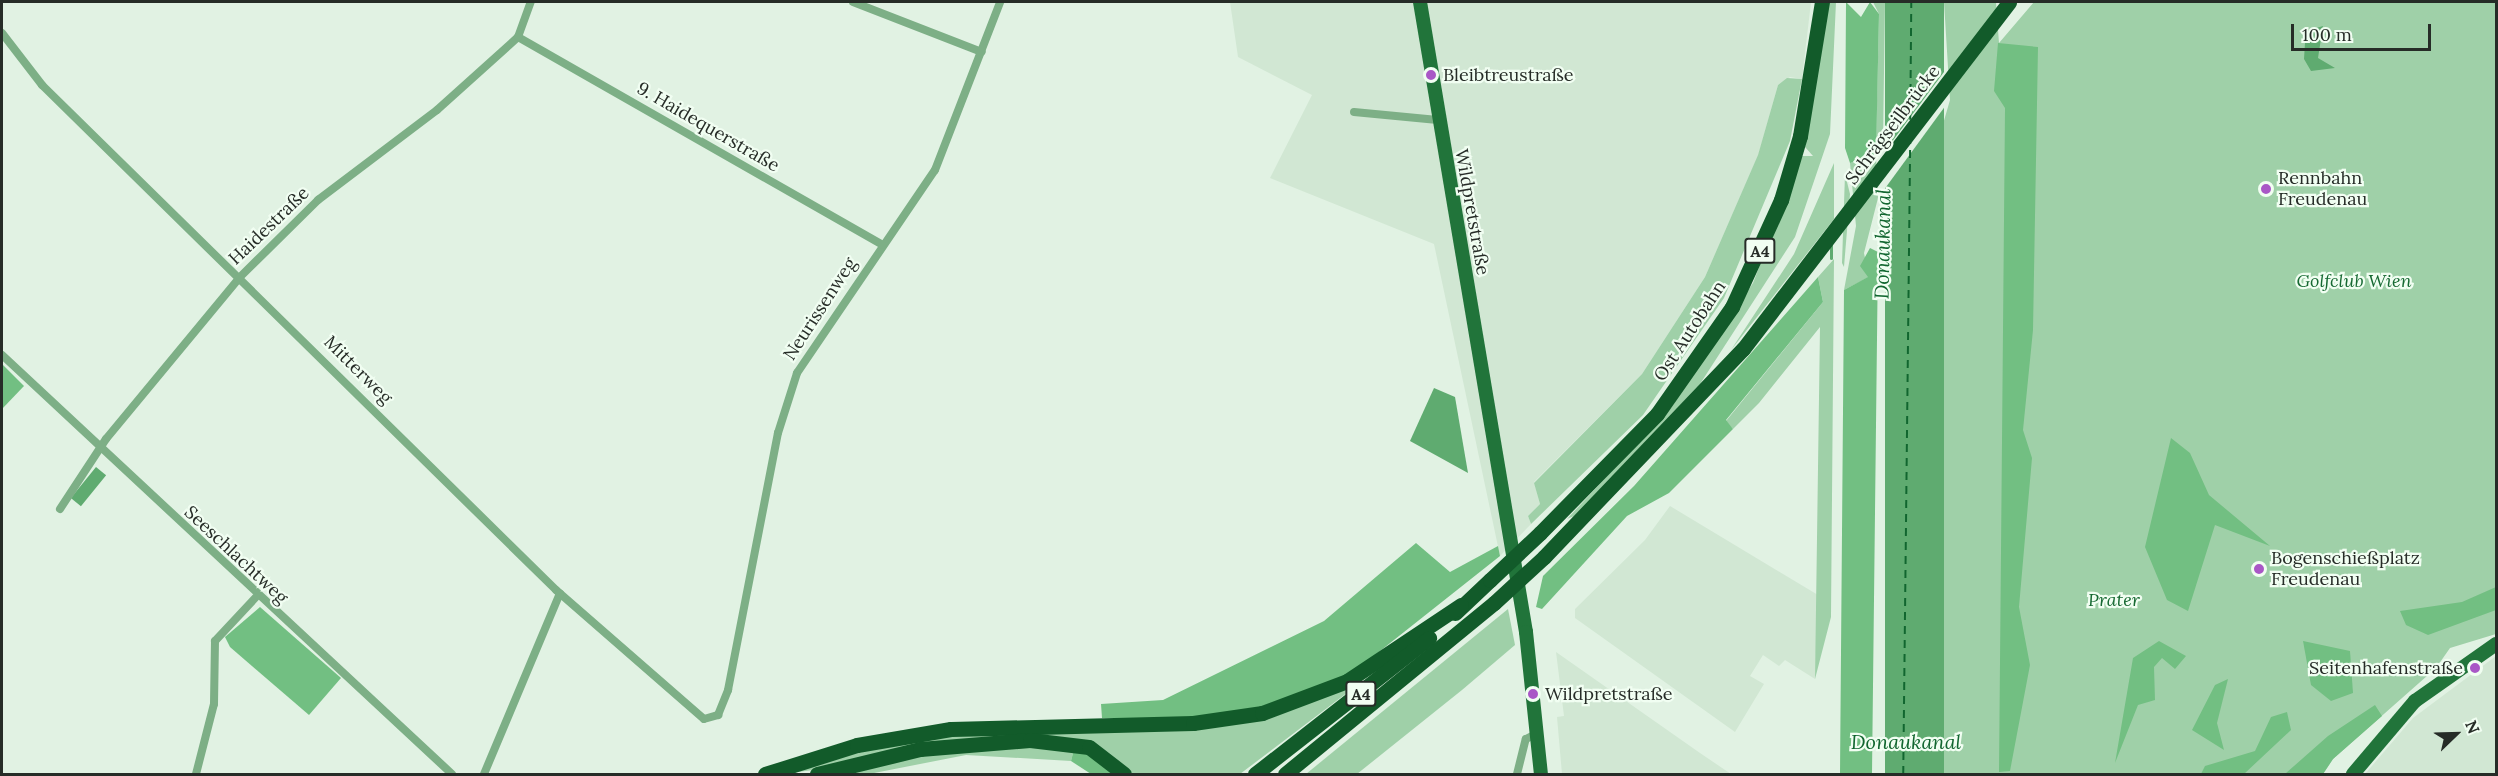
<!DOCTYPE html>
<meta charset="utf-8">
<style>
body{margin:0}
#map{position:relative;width:2498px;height:776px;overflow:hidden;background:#e1f2e3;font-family:Lora,serif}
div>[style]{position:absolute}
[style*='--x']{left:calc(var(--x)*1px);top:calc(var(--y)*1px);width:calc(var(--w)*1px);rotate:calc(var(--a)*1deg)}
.built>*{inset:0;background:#d1e7d3}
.green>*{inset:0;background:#9fd0a8}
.forest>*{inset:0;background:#72bf82}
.water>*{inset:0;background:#5fab70;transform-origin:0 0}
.pier>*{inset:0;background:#e1f2e3}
.stream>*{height:3px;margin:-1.5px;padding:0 1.5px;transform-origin:1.5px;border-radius:1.5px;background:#5fab70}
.ferry>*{height:1.5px;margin-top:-0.75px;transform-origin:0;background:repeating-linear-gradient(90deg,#11662f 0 8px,transparent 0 14px)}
.minor>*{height:8px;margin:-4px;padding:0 4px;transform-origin:4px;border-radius:4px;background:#7daf86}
.primary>*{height:14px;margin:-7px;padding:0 7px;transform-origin:7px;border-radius:7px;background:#21743a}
.motorway>*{height:15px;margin:-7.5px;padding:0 7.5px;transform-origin:7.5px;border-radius:7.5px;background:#125b2a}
.motorway-bridge>*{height:15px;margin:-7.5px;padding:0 7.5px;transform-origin:7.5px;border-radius:7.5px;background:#125b2a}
.dots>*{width:16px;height:16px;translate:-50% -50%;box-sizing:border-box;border:3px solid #f1fef2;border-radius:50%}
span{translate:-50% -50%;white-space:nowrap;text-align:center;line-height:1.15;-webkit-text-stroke:4.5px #f1fef2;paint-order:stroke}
.shield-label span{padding:2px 4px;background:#f1fef2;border:2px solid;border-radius:4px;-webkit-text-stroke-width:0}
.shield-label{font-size:16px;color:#262c27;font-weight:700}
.poi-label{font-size:18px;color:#262c27}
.left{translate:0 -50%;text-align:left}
.right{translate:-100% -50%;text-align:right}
.street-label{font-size:18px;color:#262c27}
.park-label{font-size:18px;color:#166932;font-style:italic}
.water-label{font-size:20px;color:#11662f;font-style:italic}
.frame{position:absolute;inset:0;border:3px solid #262c27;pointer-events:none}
.north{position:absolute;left:2426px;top:704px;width:60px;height:60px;-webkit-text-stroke:4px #f1fef2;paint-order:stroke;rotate:67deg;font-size:16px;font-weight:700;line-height:24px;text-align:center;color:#262c27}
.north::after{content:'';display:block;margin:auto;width:21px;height:27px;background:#262c27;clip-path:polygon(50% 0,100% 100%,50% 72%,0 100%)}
.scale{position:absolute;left:2291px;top:24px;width:140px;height:27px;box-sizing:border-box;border:3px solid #262c27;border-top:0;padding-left:8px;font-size:18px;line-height:21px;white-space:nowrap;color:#262c27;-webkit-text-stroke:4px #f1fef2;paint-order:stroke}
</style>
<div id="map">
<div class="built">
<div style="clip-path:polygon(1230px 2px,1811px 2px,1802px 79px,1790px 77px,1778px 85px,1758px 156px,1705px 277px,1642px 374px,1534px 482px,1540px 504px,1528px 516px,1531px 524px,1500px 556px,1434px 244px,1270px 178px,1312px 95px,1238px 57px)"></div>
<div style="clip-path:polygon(1670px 506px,1818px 595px,1815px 679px,1785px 660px,1779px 666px,1763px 655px,1750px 676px,1764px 684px,1735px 732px,1575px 618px,1575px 609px,1645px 540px)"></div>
<div style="clip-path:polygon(1556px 652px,1700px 753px,1731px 774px,1562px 774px,1557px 717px,1564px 716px)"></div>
<div style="clip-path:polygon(2496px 656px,2496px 774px,2365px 774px,2413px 718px)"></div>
</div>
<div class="green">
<div style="clip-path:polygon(1829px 2px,1836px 2px,1830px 134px,1795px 237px,1700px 384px,1574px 516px,1567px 519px,1671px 408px,1753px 283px,1802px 156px,1813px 156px,1805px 147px)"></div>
<div style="clip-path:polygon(1873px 2px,1885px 2px,1883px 142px,1876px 145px,1879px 14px)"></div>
<div style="clip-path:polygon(1944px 2px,1996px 2px,1999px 43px,2034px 2px,2496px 2px,2496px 634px,2450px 648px,2436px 668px,2333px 759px,2323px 774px,1939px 774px,1943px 124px,1950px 100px)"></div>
<div style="clip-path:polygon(1787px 78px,1802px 79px,1790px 141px,1724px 298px,1643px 415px,1531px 524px,1528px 516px,1540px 504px,1534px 483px,1642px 374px,1705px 277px,1758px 155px,1778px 85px)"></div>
<div style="clip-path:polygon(1876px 156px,1878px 198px,1864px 253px,1869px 277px,1844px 290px,1856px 226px,1850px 163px)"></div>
<div style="clip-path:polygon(1834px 163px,1834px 219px,1731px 350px,1794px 254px)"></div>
<div style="clip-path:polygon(1845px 174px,1850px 194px,1844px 267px,1842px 263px)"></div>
<div style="clip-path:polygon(1834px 259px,1831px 617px,1815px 679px,1820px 327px,1759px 403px,1733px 429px,1726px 421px,1823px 302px,1818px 277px)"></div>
<div style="clip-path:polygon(1508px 609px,1515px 645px,1462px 690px,1357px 774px,1306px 774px)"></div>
<div style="clip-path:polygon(1360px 683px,1240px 774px,1128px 774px,1065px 738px,782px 774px,868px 748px,939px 736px,1270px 717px)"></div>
<div style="clip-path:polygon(1033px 745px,1074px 749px,1071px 761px,966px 755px,869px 774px,833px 774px,905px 757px)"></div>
</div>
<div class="forest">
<div style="clip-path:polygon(1846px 2px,1861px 17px,1870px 2px,1879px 14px,1876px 156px,1850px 163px,1845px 148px)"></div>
<div style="clip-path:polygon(1998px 43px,2038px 47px,2033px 330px,2023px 430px,2032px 458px,2019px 607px,2030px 665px,2010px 771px,1999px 772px,2005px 108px,1994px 91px)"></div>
<div style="clip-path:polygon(1870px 248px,1878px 252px,1872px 774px,1840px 774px,1844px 290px,1868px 277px,1860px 266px)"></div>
<div style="clip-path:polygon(1818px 277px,1823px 302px,1726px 420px,1733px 429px,1669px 493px,1627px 516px,1542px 609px,1536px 607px,1543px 576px,1634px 486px)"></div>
<div style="clip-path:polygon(2px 364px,24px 386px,2px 409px)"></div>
<div style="clip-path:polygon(2171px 438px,2190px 453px,2209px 495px,2270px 546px,2215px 525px,2188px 611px,2167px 600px,2145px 547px)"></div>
<div style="clip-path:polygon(1416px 543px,1450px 572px,1498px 546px,1500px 556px,1351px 674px,1255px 709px,1202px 718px,1102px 718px,1101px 704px,1163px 700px,1324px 621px)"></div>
<div style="clip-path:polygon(2496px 587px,2496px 610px,2428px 635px,2406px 625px,2400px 611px,2462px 602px)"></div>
<div style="clip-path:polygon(260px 607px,341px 678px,309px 715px,230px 647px,225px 637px)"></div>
<div style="clip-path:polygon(2159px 641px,2186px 656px,2175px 669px,2162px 658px,2154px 667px,2155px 700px,2138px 705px,2115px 763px,2133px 658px)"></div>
<div style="clip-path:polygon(2303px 641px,2350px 651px,2353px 693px,2331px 701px,2311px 685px)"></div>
<div style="clip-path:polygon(2228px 679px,2217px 723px,2224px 750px,2192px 730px,2215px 685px)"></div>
<div style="clip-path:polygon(2375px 705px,2382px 716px,2333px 759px,2323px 774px,2285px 774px,2328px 736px)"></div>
<div style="clip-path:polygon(2287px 712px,2291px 730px,2244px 774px,2201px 774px,2205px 766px,2255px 751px,2271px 717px)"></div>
<div style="clip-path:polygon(1074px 749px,1102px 761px,1113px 774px,1091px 774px,1071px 761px)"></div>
</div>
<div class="water">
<div style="left:1885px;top:2px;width:59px;height:772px"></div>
<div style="clip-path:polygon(2323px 26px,2318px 58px,2335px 68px,2311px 71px,2304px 59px,2305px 43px,2313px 29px)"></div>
<div style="clip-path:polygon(1434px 388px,1455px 397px,1468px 473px,1410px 441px)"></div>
<div style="left:96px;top:467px;width:13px;height:40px;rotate:39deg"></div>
</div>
<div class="pier">
<div style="clip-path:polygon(1947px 68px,1946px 105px,1878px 198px,1879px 159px)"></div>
</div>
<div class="stream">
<div style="--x:1831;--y:245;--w:13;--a:90"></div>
</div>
<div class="ferry">
<div style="--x:1910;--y:120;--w:118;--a:-89.5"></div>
<div style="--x:1903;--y:774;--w:632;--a:-89.37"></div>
</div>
<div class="minor">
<div style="--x:853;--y:2;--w:138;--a:21.2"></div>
<div style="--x:2;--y:33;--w:66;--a:52.4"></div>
<div style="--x:42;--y:85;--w:721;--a:44.49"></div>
<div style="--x:556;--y:590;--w:196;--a:41.1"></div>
<div style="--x:704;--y:719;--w:15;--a:-16"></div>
<div style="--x:718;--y:715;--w:27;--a:-68"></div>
<div style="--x:728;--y:690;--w:262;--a:-79"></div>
<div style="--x:778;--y:433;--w:63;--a:-72.4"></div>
<div style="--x:797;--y:373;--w:245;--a:-55.8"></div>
<div style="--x:935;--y:170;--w:180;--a:-68.8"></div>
<div style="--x:518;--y:37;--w:419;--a:29.7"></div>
<div style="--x:1354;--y:112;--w:84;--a:5.4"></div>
<div style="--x:2;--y:355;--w:615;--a:42.96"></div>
<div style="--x:60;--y:509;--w:84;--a:-56.7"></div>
<div style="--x:106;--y:439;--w:210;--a:-50.4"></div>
<div style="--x:240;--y:277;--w:110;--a:-44.6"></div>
<div style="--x:318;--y:200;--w:149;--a:-37.1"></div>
<div style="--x:437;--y:110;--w:109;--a:-42"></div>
<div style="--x:518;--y:37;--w:37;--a:-70"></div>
<div style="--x:196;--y:774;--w:72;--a:-75.6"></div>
<div style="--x:214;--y:704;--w:63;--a:-89.1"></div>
<div style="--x:215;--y:641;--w:60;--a:-47"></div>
<div style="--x:484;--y:774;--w:196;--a:-67.2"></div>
<div style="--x:1517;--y:774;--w:36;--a:-76"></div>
<div style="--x:1526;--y:739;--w:13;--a:-27"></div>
</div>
<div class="primary">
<div style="--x:1420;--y:2;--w:639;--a:80.45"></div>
<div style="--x:1526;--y:632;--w:143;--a:84"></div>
<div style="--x:2353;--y:774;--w:96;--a:-49.7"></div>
<div style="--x:2415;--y:701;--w:99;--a:-35.1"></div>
</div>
<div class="motorway">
<div style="--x:1540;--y:533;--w:167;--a:-45.5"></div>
<div style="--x:1657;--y:414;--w:131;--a:-55"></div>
<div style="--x:1732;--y:307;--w:118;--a:-65.4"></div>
<div style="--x:1781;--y:200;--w:67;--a:-73.5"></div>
<div style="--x:1800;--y:136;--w:136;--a:-80.7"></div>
<div style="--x:1544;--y:557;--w:288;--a:-46.3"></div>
<div style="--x:1743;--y:349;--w:437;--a:-52.5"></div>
<div style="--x:1455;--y:613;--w:48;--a:-43.3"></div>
<div style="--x:765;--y:774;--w:96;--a:-17.5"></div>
<div style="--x:857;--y:745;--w:95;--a:-9.7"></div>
<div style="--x:951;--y:729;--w:242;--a:-1.4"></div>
<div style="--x:1193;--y:723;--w:70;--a:-8.2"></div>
<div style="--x:1262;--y:713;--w:91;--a:-20.6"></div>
<div style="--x:1347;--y:681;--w:137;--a:-33.7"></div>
<div style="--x:817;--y:774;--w:106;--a:-13.6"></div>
<div style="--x:920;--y:749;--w:110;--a:-4.7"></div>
<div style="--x:1030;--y:740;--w:59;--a:6.8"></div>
<div style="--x:1089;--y:747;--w:44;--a:37.6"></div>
<div style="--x:1255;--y:774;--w:221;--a:-38"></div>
<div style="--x:1285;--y:774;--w:270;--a:-39.3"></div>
</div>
<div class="motorway-bridge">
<div style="--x:1490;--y:580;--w:69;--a:-43.2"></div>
<div style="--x:1494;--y:603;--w:68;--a:-42.6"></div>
</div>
<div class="dots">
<div style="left:1431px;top:75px;background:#a957c6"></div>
<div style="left:2266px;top:189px;background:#a957c6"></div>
<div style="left:2259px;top:569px;background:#a957c6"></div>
<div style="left:2475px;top:668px;background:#a957c6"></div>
<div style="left:1533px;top:694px;background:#a957c6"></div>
</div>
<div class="shield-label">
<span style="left:1760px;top:251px">A4</span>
<span style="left:1361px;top:694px">A4</span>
</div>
<div class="poi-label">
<span class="left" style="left:1443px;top:75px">Bleibtreustraße</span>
<span class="left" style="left:2278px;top:189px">Rennbahn<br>Freudenau</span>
<span class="left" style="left:2271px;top:569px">Bogenschießplatz<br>Freudenau</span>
<span class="right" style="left:2463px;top:668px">Seitenhafenstraße</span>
<span class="left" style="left:1545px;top:694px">Wildpretstraße</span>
</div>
<div class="street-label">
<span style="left:1893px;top:125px;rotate:-53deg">Schrägseilbrücke</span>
<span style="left:708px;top:127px;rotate:30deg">9. Haidequerstraße</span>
<span style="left:1472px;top:212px;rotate:80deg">Wildpretstraße</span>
<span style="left:269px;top:226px;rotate:-44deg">Haidestraße</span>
<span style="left:820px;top:309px;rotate:-57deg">Neurissenweg</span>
<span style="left:1690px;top:331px;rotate:-57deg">Ost Autobahn</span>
<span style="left:358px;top:370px;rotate:45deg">Mitterweg</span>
<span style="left:236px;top:555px;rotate:43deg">Seeschlachtweg</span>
</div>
<div class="park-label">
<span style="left:2354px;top:281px">Golfclub Wien</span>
<span style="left:2114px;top:600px">Prater</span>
</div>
<div class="water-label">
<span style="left:1882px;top:244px;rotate:-89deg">Donaukanal</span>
<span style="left:1906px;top:741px">Donaukanal</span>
</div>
<div class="frame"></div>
<div class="north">N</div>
<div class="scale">100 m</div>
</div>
